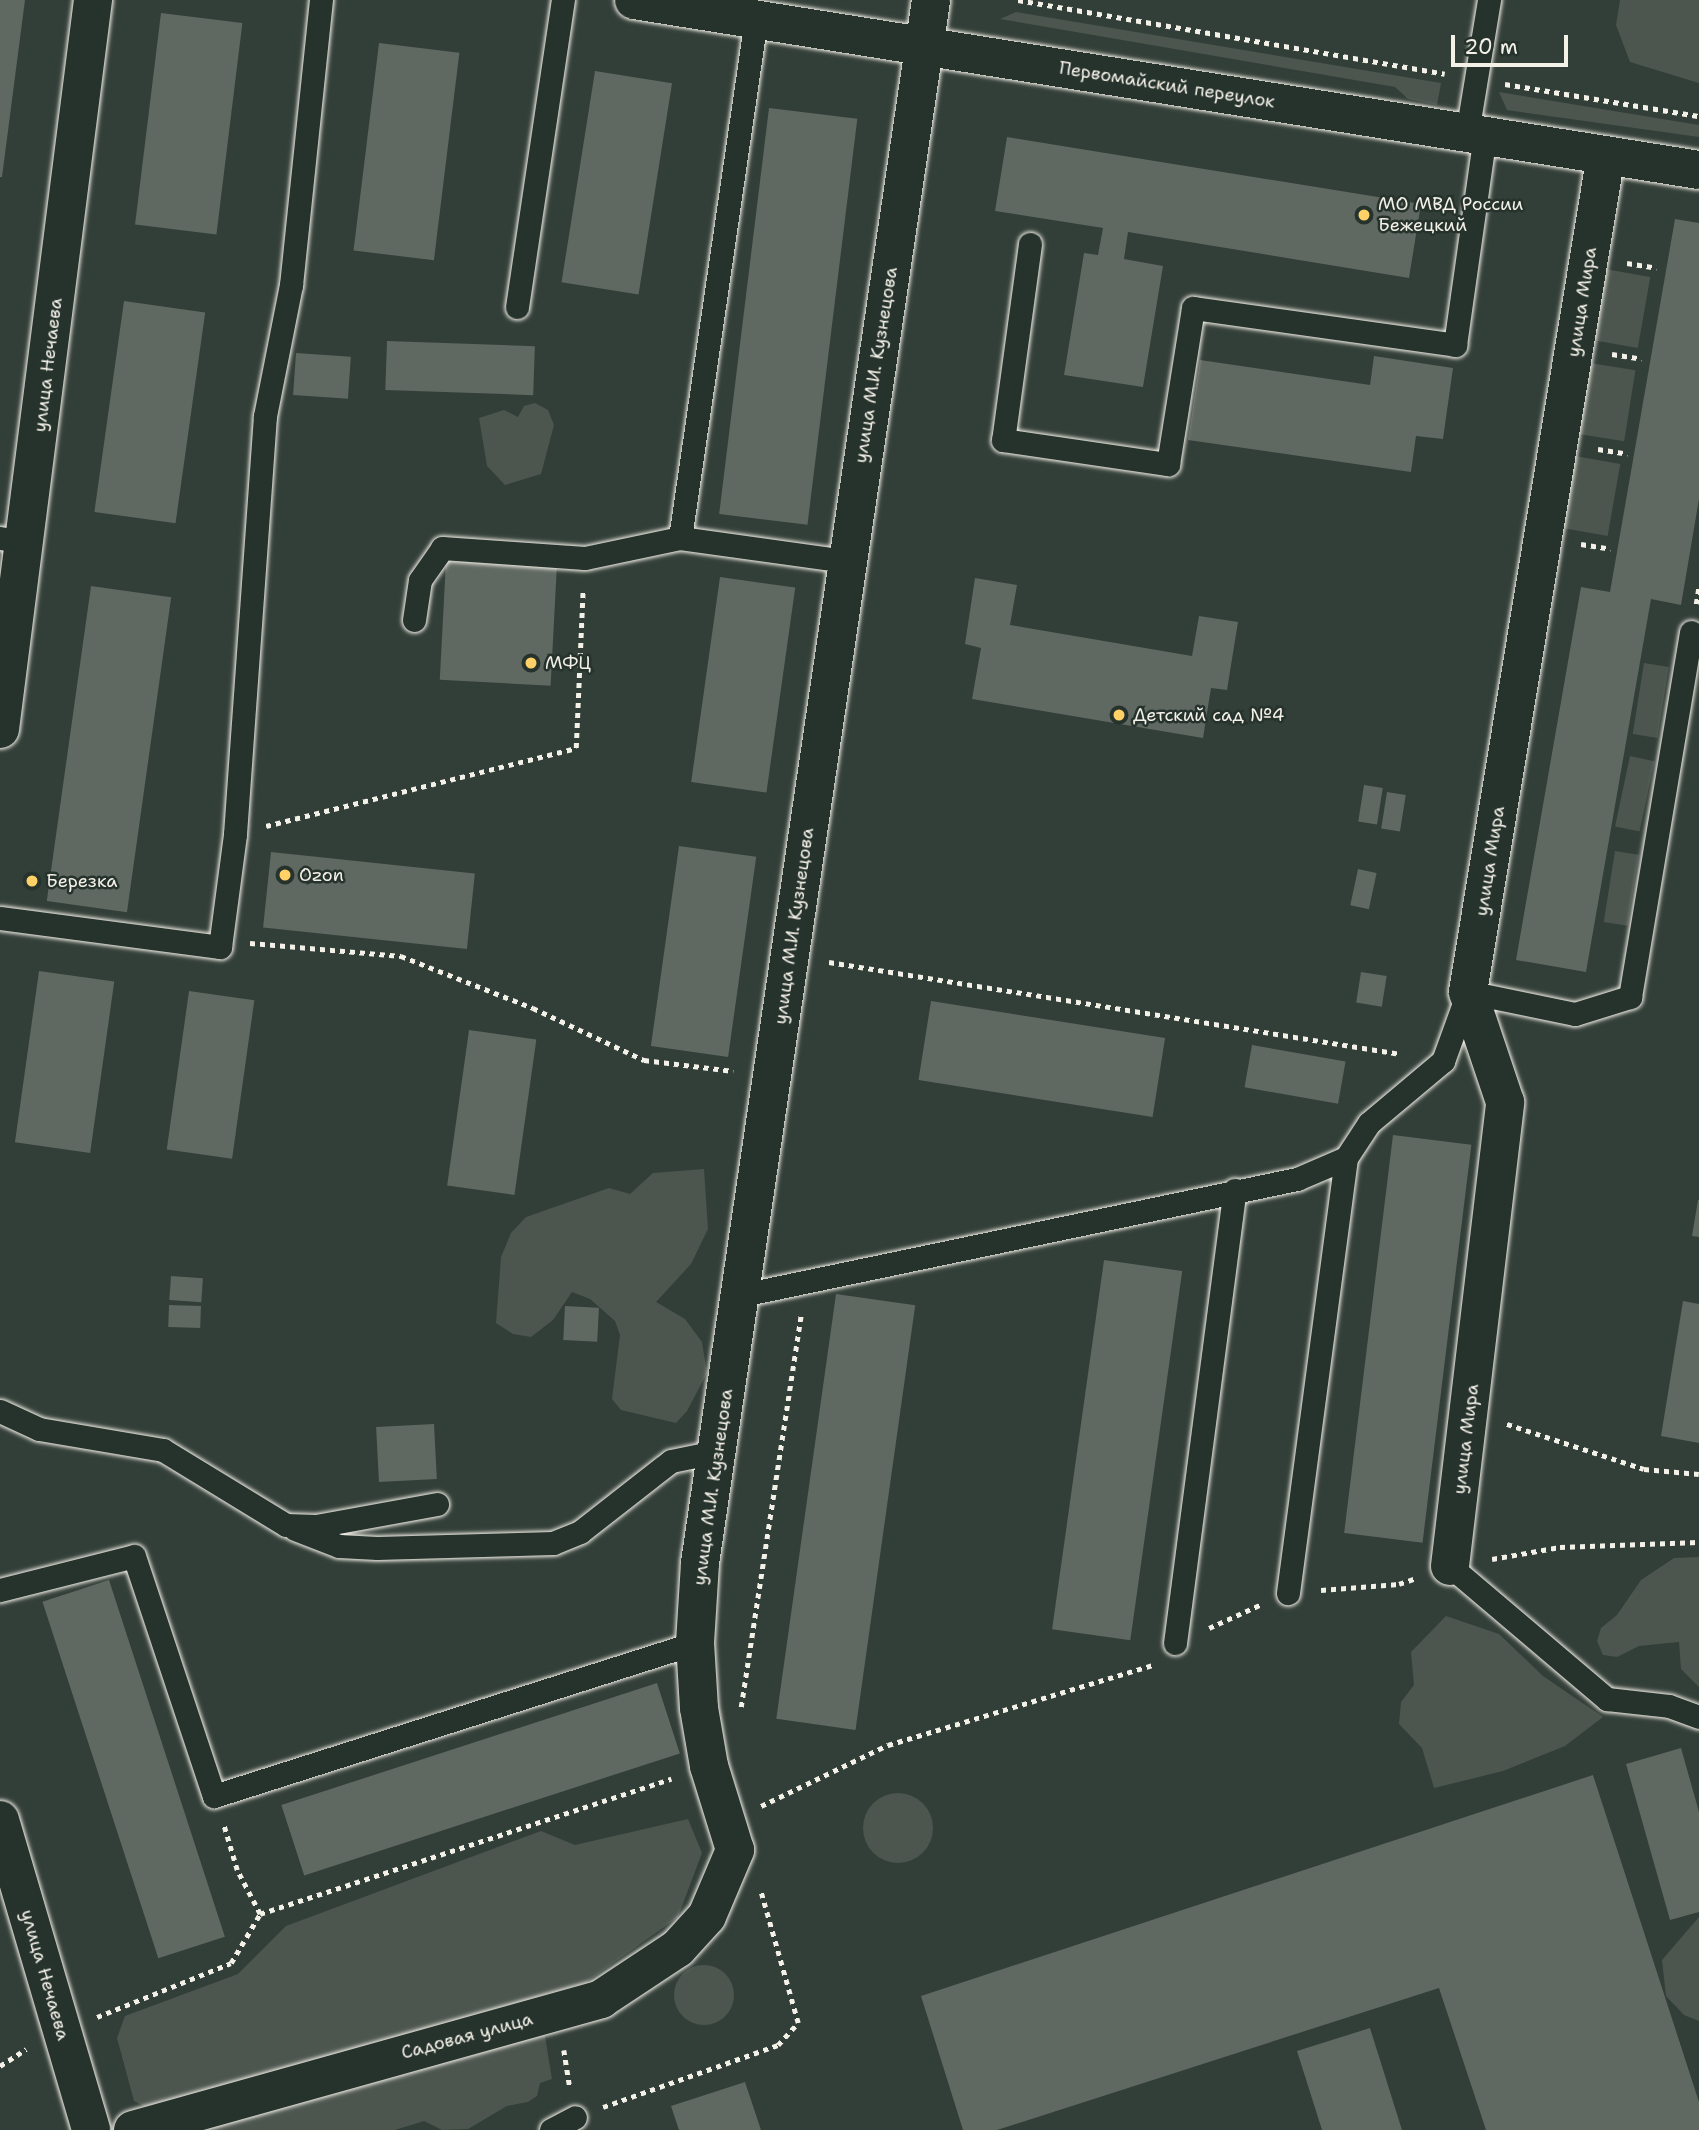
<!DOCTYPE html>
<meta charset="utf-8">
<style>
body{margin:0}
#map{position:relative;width:1699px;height:2130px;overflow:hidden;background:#323e38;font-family:"Shantell Sans",sans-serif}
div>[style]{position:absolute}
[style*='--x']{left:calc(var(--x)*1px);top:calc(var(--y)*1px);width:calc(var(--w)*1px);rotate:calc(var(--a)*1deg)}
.green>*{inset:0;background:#4c564f;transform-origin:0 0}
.round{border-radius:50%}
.building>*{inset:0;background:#5f6861;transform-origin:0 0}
.path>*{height:4.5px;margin-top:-2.25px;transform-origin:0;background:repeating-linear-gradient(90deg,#f4f1e8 0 5px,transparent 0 10px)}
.roads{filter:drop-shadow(0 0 2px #f4f1e8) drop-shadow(0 0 2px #f4f1e8)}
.lane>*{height:23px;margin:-11.5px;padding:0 11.5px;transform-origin:11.5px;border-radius:11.5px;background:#26332d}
.street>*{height:38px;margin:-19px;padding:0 19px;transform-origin:19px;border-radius:19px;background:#26332d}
.secondary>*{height:38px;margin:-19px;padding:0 19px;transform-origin:19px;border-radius:19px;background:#26332d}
.dots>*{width:19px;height:19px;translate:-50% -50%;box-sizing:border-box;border:4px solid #26332d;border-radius:50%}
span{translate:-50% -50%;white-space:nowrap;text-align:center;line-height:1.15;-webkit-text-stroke:5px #26332d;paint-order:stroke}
.street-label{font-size:18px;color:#f4f1e8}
.poi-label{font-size:18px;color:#f4f1e8}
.left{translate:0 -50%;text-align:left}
.scale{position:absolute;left:1451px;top:35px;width:117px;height:32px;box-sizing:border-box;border:4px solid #f4f1e8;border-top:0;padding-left:9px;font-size:21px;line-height:24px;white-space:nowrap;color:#f4f1e8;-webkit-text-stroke:5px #26332d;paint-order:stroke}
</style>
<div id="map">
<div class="green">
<div style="clip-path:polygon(1620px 0,1699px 0,1699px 83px,1630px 62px,1616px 25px)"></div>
<div style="clip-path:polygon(1016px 12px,1441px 83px,1437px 105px,1408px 99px,1395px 87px,1000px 19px)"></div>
<div style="clip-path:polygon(1499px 92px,1699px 125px,1699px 137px,1507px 110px)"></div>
<div style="left:1605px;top:269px;width:46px;height:72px;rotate:10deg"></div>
<div style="left:1590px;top:363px;width:46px;height:72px;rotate:9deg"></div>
<div style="clip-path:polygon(535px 403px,548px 410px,554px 425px,541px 474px,505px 485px,487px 466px,479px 418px,504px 410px,518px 417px,524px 406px)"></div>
<div style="left:1575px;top:456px;width:46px;height:73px;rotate:10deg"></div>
<div style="left:1644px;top:663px;width:25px;height:72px;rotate:9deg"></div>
<div style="left:1630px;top:756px;width:25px;height:72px;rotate:12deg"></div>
<div style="left:1615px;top:851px;width:24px;height:72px;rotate:9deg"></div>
<div style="clip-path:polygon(704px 1169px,708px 1229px,691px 1264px,656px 1302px,685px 1319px,702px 1342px,707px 1373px,687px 1411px,676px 1423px,621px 1410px,612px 1399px,620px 1335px,615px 1321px,590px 1299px,572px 1292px,553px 1320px,531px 1337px,513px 1334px,496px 1323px,501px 1257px,511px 1233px,526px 1217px,609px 1188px,630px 1194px,653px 1173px)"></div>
<div style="clip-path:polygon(1699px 1557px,1699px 1687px,1681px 1669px,1679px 1642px,1639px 1646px,1617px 1657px,1603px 1655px,1597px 1641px,1601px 1628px,1617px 1615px,1641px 1580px,1674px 1558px)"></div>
<div style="clip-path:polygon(1446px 1616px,1499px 1634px,1543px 1676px,1603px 1717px,1565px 1746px,1503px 1771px,1434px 1788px,1422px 1748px,1399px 1724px,1401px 1702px,1414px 1685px,1411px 1652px)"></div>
<div class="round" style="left:863px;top:1793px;width:70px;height:70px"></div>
<div style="clip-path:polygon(688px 1819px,702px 1853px,678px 1917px,585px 1983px,147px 2108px,134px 2101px,117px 2038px,125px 2016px,238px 1974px,286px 1926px,541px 1831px,575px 1845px)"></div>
<div style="clip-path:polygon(1699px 1917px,1699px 2021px,1684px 2015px,1666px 1996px,1662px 1960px)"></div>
<div class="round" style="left:674px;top:1965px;width:60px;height:60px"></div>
<div style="clip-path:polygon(544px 2030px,552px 2079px,540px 2083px,537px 2096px,528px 2102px,507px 2106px,468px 2129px,442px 2130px,424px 2121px,395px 2130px,172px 2130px)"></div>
</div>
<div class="building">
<div style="clip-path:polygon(0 0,25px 0,2px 177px,0 177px)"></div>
<div style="left:161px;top:13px;width:82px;height:213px;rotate:7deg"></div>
<div style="left:379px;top:43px;width:81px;height:209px;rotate:7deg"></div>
<div style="left:595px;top:71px;width:78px;height:214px;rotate:9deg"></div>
<div style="left:769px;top:108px;width:89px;height:409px;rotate:7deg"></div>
<div style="clip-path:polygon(1007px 137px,1421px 204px,1409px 278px,1128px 232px,1124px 259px,1163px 266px,1143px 387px,1064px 375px,1084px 253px,1098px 255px,1103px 228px,995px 211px)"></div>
<div style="clip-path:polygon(1675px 219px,1699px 223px,1699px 499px,1681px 605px,1651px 599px,1586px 972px,1516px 960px,1581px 587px,1610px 592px)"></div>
<div style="left:124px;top:301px;width:82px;height:213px;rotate:8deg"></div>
<div style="left:387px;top:341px;width:148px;height:49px;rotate:2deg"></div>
<div style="left:296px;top:353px;width:55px;height:42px;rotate:4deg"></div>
<div style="clip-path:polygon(1374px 356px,1453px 368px,1443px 439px,1416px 436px,1411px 472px,1188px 440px,1200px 360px,1370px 385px)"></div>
<div style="left:446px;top:561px;width:111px;height:119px;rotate:3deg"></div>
<div style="left:720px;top:577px;width:76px;height:207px;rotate:8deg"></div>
<div style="clip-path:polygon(975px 578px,1017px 585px,1010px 625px,1192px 656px,1199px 616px,1238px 622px,1227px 690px,1211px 688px,1203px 738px,972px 699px,981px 648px,965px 644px)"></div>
<div style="left:91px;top:586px;width:81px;height:318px;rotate:8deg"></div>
<div style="left:1364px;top:785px;width:19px;height:37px;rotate:9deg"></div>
<div style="left:1387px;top:792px;width:19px;height:37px;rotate:9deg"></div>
<div style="left:679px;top:846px;width:78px;height:202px;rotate:8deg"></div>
<div style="left:271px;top:852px;width:205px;height:76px;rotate:6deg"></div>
<div style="left:1358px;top:869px;width:19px;height:37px;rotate:12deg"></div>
<div style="left:39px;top:971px;width:76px;height:173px;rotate:8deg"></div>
<div style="left:1361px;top:972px;width:26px;height:31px;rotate:9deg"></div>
<div style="left:189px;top:991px;width:66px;height:160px;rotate:8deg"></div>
<div style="left:931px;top:1001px;width:237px;height:80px;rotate:9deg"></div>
<div style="left:469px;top:1030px;width:68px;height:157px;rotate:8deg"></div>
<div style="left:1252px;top:1045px;width:95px;height:43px;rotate:10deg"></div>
<div style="left:1393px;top:1135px;width:79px;height:401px;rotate:7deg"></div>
<div style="clip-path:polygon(1698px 1200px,1699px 1200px,1699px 1237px,1692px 1236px)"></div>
<div style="left:1104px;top:1260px;width:79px;height:373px;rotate:8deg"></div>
<div style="left:171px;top:1276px;width:32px;height:24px;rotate:4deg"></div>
<div style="left:836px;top:1294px;width:80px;height:429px;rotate:8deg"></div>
<div style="clip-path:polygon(1683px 1301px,1699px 1304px,1699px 1443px,1661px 1436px)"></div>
<div style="left:169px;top:1305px;width:32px;height:22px;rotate:2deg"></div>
<div style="left:565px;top:1306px;width:34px;height:34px;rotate:3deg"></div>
<div style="left:434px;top:1424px;width:55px;height:58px;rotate:87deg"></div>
<div style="left:109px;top:1580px;width:375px;height:70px;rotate:72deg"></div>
<div style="left:657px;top:1683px;width:74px;height:395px;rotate:72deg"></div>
<div style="clip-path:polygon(1681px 1748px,1699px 1812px,1699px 1912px,1670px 1920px,1626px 1764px)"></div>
<div style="clip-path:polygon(1593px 1775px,1699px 2102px,1699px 2130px,1486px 2130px,1439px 1988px,997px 2130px,963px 2130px,921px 1996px)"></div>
<div style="clip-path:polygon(1370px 2028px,1402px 2130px,1322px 2130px,1297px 2051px)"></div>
<div style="clip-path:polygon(745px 2082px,761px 2130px,679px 2130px,671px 2106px)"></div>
</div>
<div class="path">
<div style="--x:1018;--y:0;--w:433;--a:9.8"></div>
<div style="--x:1505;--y:84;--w:197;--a:9.4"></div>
<div style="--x:1627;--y:263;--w:30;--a:9"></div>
<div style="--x:1612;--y:354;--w:30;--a:9"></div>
<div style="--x:1598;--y:449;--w:30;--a:9"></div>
<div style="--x:1581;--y:544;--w:30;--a:9"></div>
<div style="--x:1696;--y:604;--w:19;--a:-81"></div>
<div style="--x:266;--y:826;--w:320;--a:-14.1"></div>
<div style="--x:576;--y:748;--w:158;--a:-87.5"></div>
<div style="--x:250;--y:943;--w:152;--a:4.9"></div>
<div style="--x:401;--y:956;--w:142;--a:21.5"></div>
<div style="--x:533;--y:1008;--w:123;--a:25.1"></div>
<div style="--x:644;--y:1060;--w:90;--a:7"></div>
<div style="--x:829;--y:962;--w:579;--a:9.14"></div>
<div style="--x:1507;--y:1424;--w:144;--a:18.2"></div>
<div style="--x:1644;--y:1469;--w:55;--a:5.2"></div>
<div style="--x:1492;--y:1559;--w:69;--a:-10"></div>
<div style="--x:1560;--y:1547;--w:139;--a:-2.1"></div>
<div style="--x:1321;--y:1590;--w:78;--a:-4.4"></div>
<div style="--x:1399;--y:1584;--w:18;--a:-19"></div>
<div style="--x:1209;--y:1628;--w:58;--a:-24.4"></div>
<div style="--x:741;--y:1707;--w:398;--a:-81.3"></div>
<div style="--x:761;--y:1806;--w:141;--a:-25.7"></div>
<div style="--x:888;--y:1745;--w:277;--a:-16.8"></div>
<div style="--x:260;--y:1914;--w:433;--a:-18.2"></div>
<div style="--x:97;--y:2017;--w:144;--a:-21.9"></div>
<div style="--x:231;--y:1963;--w:57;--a:-59.4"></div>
<div style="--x:260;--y:1914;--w:50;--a:-117.6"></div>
<div style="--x:237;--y:1870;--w:46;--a:-106.5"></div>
<div style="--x:564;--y:2050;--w:37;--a:81"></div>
<div style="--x:0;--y:2066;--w:31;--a:-33"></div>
<div style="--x:603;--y:2107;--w:186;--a:-19.5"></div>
<div style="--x:778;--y:2045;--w:30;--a:-48"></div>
<div style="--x:798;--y:2023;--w:136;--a:-105.8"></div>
</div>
<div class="roads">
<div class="lane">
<div style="--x:1467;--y:133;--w:135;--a:-80.6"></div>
<div style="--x:1030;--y:244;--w:198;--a:97.8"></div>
<div style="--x:1003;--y:440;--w:167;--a:8.3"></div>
<div style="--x:1168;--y:464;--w:158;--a:-80.9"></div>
<div style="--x:1193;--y:308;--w:265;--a:8"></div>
<div style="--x:1455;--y:345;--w:212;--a:-81.9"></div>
<div style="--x:517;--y:307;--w:310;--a:-81.5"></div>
<div style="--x:0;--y:538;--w:25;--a:9"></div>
<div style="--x:680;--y:538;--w:525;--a:-81.67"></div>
<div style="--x:414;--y:620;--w:40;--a:-81.5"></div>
<div style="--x:420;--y:580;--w:39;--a:-55"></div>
<div style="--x:442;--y:548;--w:143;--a:4"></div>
<div style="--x:585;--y:558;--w:97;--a:-11.9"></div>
<div style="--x:680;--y:538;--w:168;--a:7.9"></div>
<div style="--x:0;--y:918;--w:222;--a:7.5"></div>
<div style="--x:220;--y:947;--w:114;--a:-82.4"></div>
<div style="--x:235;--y:834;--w:419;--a:-85.9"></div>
<div style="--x:265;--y:416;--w:134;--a:-78.8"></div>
<div style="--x:291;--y:285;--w:287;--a:-84"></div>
<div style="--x:1346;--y:1158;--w:42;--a:-56.7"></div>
<div style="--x:1369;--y:1123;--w:97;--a:-40"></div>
<div style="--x:1443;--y:1061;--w:73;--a:-70.1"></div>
<div style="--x:1468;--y:992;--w:109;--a:11.6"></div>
<div style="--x:1575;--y:1014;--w:58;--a:-17.2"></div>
<div style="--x:1630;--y:997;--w:370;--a:-80.5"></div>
<div style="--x:742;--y:1295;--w:567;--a:-11.81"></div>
<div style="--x:1297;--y:1179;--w:53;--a:-23.2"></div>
<div style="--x:1346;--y:1158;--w:439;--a:97.6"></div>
<div style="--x:0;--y:1411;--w:43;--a:24.8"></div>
<div style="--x:39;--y:1429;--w:126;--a:9.6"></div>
<div style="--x:163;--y:1450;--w:144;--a:31.4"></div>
<div style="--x:286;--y:1525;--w:30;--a:2"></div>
<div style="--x:316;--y:1526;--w:123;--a:-10.3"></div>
<div style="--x:295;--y:1529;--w:47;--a:21.1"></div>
<div style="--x:339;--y:1546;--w:38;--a:3"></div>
<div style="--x:377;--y:1548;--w:176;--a:-1.6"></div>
<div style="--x:553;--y:1543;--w:29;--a:-22"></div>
<div style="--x:580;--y:1532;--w:115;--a:-38"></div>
<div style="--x:671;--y:1461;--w:45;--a:-11.6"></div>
<div style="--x:1450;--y:1566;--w:206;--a:40.3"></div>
<div style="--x:1607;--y:1699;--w:62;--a:6.4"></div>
<div style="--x:1669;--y:1706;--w:32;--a:20"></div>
<div style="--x:0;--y:1590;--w:138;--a:-14.2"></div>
<div style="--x:134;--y:1556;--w:253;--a:71.6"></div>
<div style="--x:214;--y:1796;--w:505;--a:-17.65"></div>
<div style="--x:1175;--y:1643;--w:457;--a:-82.5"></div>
<div style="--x:551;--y:2130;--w:27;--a:-28"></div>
</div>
<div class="street">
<div style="--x:1450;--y:1566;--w:467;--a:-83.2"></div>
<div style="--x:1505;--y:1102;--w:116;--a:-108.6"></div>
<div style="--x:1468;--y:992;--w:848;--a:-80.64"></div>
<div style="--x:133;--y:2130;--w:486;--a:-15.6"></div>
<div style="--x:601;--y:1999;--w:92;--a:-33.5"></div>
<div style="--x:678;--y:1948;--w:43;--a:-47.8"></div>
<div style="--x:707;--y:1916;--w:72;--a:-67"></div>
</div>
<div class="secondary">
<div style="--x:634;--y:0;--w:1078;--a:9.07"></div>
<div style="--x:0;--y:729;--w:735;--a:-82.73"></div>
<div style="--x:0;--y:1820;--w:323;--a:73.6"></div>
<div style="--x:735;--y:1850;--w:88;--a:-107.2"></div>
<div style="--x:709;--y:1766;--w:59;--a:-99.8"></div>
<div style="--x:699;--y:1708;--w:65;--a:-93.5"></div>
<div style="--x:695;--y:1643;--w:80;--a:-86.4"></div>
<div style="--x:700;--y:1563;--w:1580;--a:-81.59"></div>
</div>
</div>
<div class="dots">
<div style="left:1364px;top:215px;background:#ffd166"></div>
<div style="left:531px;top:663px;background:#ffd166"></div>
<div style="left:1119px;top:715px;background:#ffd166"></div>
<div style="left:285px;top:875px;background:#ffd166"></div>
<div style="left:32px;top:881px;background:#ffd166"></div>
</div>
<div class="street-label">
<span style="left:1167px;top:85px;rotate:9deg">Первомайский переулок</span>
<span style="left:1582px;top:302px;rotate:-81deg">улица Мира</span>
<span style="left:48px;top:365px;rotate:-83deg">улица Нечаева</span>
<span style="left:876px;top:365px;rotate:-81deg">улица М.И. Кузнецова</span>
<span style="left:1490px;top:861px;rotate:-81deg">улица Мира</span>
<span style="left:794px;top:926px;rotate:-82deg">улица М.И. Кузнецова</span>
<span style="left:1466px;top:1439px;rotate:-83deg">улица Мира</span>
<span style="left:713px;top:1487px;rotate:-82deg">улица М.И. Кузнецова</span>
<span style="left:45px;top:1975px;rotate:74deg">улица Нечаева</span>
<span style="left:467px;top:2036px;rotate:-15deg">Садовая улица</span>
</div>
<div class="poi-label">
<span class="left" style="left:1378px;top:215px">МО МВД России<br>Бежецкий</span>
<span class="left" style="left:545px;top:663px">МФЦ</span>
<span class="left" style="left:1133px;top:715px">Детский сад №4</span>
<span class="left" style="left:299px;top:875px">Ozon</span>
<span class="left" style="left:46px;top:881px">Березка</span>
</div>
<div class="scale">20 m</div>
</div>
